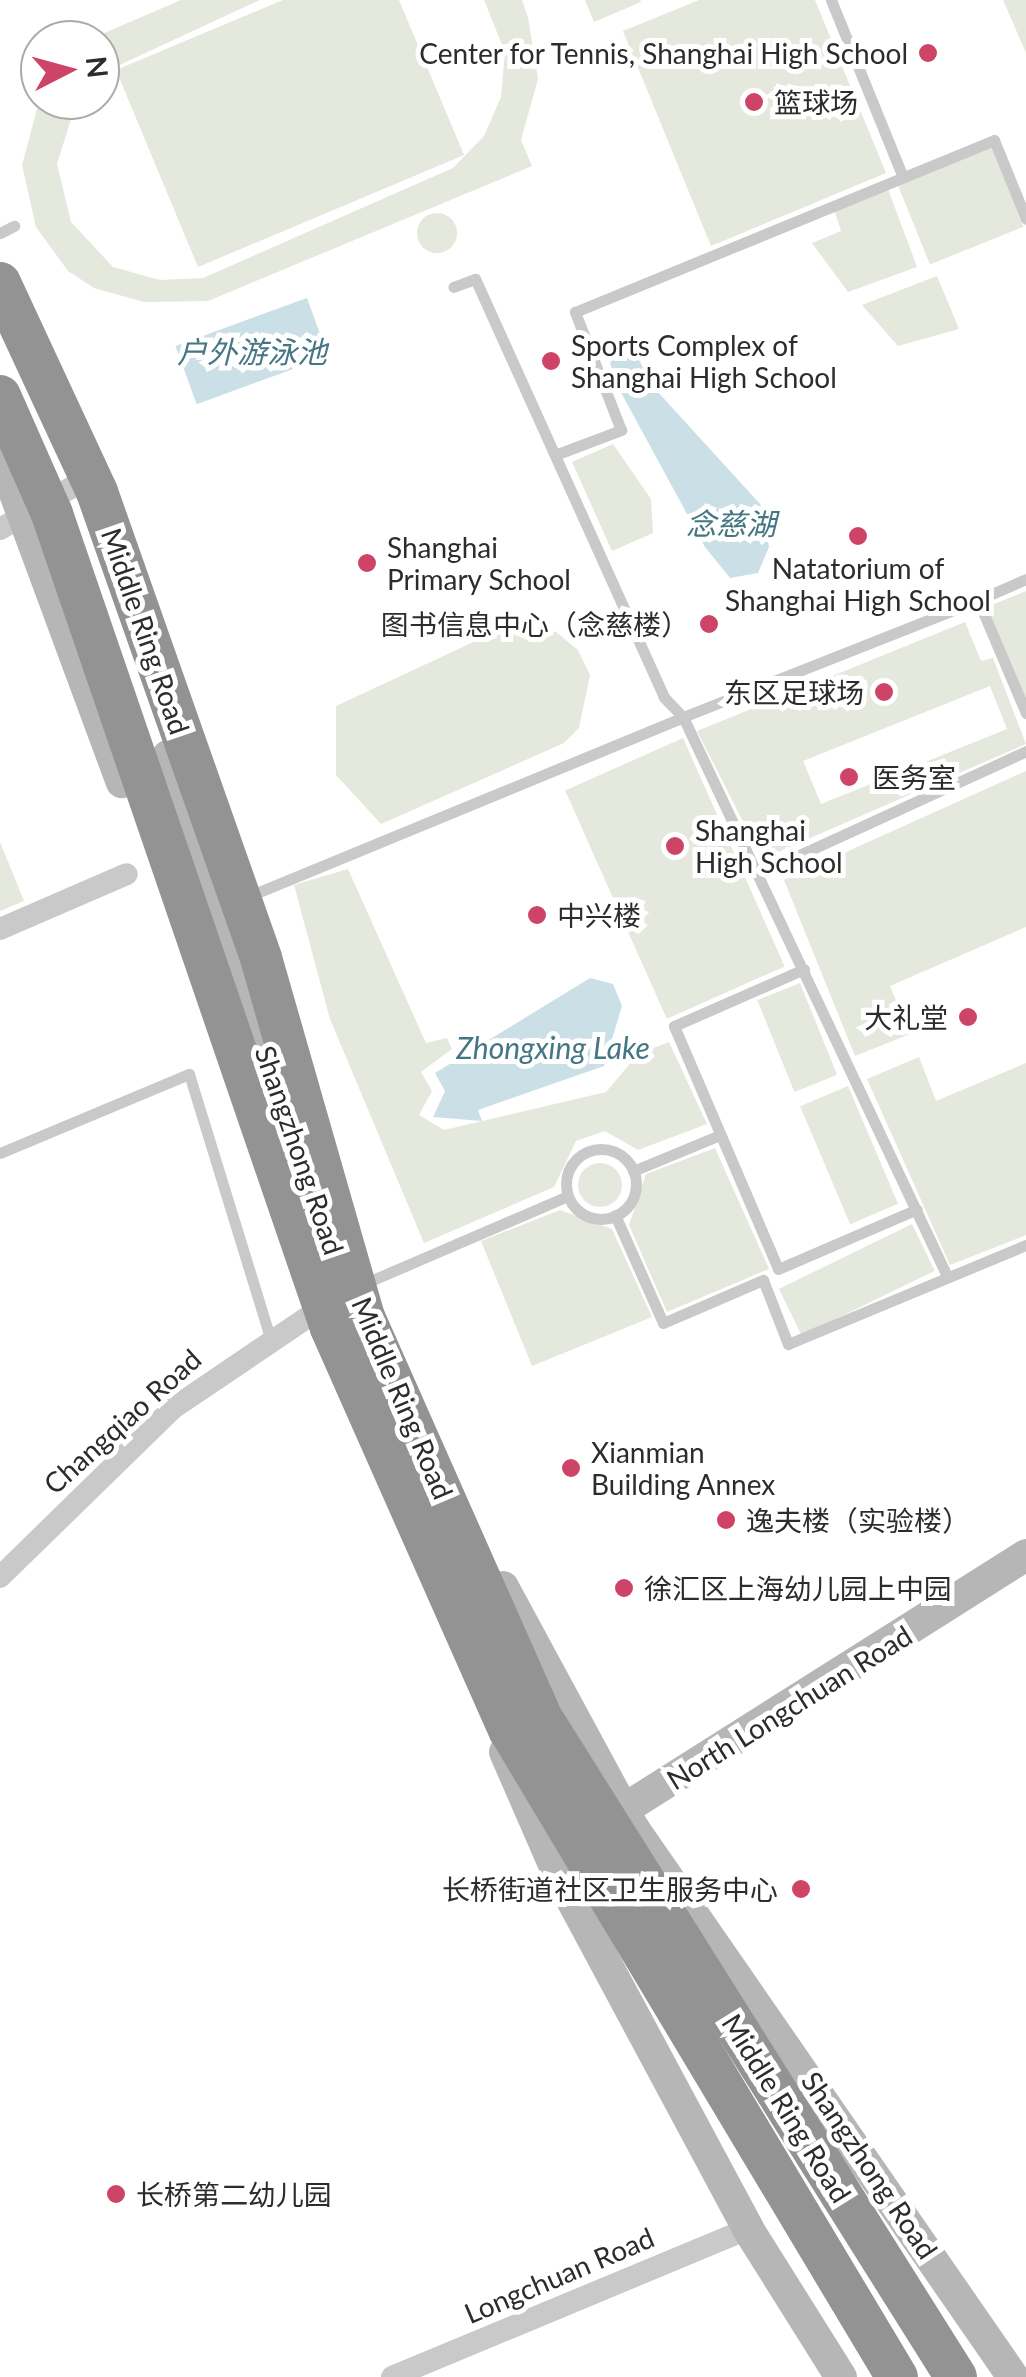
<!DOCTYPE html>
<meta charset="utf-8">
<style>
body{margin:0}
#map{position:relative;width:1026px;height:2377px;overflow:hidden;background:#fff;font-family:Lato,"Noto Sans SC",sans-serif}
div>[style]{position:absolute}
[style*='--x']{left:calc(var(--x)*1px);top:calc(var(--y)*1px);width:calc(var(--w)*1px);rotate:calc(var(--a)*1deg)}
.green>*{inset:0;background:#e5e8dc;transform-origin:0 0}
.round{border-radius:50%}
.water>*{inset:0;background:#cae0e6;transform-origin:0 0}
.lane>*{height:11px;margin:-5.5px;padding:0 5.5px;transform-origin:5.5px;border-radius:5.5px;background:#c9c9c9}
.lane>.ring{margin:-5.5px;padding:0;box-sizing:content-box;background:none;border:11px solid #c9c9c9;border-radius:50%}
.street>*{height:22px;margin:-11px;padding:0 11px;transform-origin:11px;border-radius:11px;background:#c9c9c9}
.secondary>*{height:32px;margin:-16px;padding:0 16px;transform-origin:16px;border-radius:16px;background:#b6b6b6}
.highway-bridge>*{height:42px;margin:-21px;padding:0 21px;transform-origin:21px;border-radius:21px;background:#939393}
.dots>*{width:28px;height:28px;translate:-50% -50%;box-sizing:border-box;border:5px solid #fff;border-radius:50%}
span{translate:-50% -50%;white-space:nowrap;text-align:center;line-height:1.15;-webkit-text-stroke:10px #fff;paint-order:stroke}
.poi-label{font-size:28px;color:#2c2c2c}
.right{translate:-100% -50%;text-align:right}
.left{translate:0 -50%;text-align:left}
.street-label{font-size:28px;color:#2c2c2c}
.water-label{font-size:30px;color:#457683;font-style:italic}
.north{position:absolute;left:20px;top:20px;width:100px;height:100px;box-sizing:border-box;background:#fff;border:2px solid #ababab;border-radius:50%;rotate:84deg;font-size:28px;font-weight:700;line-height:40px;text-align:center;color:#2c2c2c}
.north::after{content:'';display:block;margin:auto;width:35px;height:45px;background:#ce4466;clip-path:polygon(50% 0,100% 100%,50% 72%,0 100%)}
</style>
<div id="map">
<div class="green">
<div style="clip-path:polygon(181px 0,260px 0,100px 74px,100px 40px,88px 40px)"></div>
<div style="clip-path:polygon(283px 0,399px 0,464px 155px,198px 267px,116px 70px)"></div>
<div style="clip-path:polygon(484px 0,522px 0,528px 17px,538px 79px,521px 140px,532px 166px,208px 301px,144px 302px,94px 288px,68px 271px,36px 227px,22px 165px,40px 98px,77px 100px,57px 164px,71px 222px,113px 267px,160px 280px,203px 278px,453px 168px,484px 136px,501px 97px,505px 52px)"></div>
<div style="clip-path:polygon(585px 0,640px 0,641px 2px,594px 22px)"></div>
<div style="clip-path:polygon(699px 0,815px 0,886px 173px,711px 246px,623px 31px)"></div>
<div style="clip-path:polygon(1003px 0,1026px 0,1026px 53px)"></div>
<div style="left:991px;top:146px;width:87px;height:101px;rotate:68deg"></div>
<div style="clip-path:polygon(888px 189px,917px 267px,848px 292px,812px 243px,841px 231px,834px 209px)"></div>
<div class="round" style="left:417px;top:213px;width:40px;height:40px"></div>
<div style="clip-path:polygon(937px 276px,959px 329px,898px 346px,862px 305px)"></div>
<div style="clip-path:polygon(613px 444px,651px 499px,653px 533px,612px 551px,572px 462px)"></div>
<div style="clip-path:polygon(1026px 591px,1026px 702px,987px 607px)"></div>
<div style="clip-path:polygon(evenodd,965px 622px,981px 661px,993px 658px,1026px 744px,762px 859px,697px 731px,965px 622px,990px 686px,1007px 729px,821px 804px,803px 761px,990px 686px)"></div>
<div style="clip-path:polygon(510px 625px,556px 632px,578px 650px,590px 675px,579px 728px,564px 743px,381px 824px,336px 775px,336px 706px)"></div>
<div style="left:683px;top:738px;width:250px;height:129px;rotate:66deg"></div>
<div style="clip-path:polygon(1026px 771px,1026px 927px,890px 986px,910px 1034px,855px 1056px,784px 880px)"></div>
<div style="clip-path:polygon(0 842px,24px 901px,0 911px)"></div>
<div style="clip-path:polygon(348px 869px,426px 1043px,447px 1038px,452px 1049px,421px 1072px,432px 1091px,419px 1115px,444px 1130px,606px 1092px,638px 1054px,669px 1042px,707px 1124px,638px 1150px,605px 1131px,576px 1141px,554px 1187px,424px 1243px,330px 1019px,294px 885px)"></div>
<div style="left:800px;top:983px;width:99px;height:46px;rotate:68deg"></div>
<div style="clip-path:polygon(919px 1057px,936px 1101px,1026px 1063px,1026px 1235px,950px 1265px,867px 1079px)"></div>
<div style="left:848px;top:1086px;width:128px;height:52px;rotate:67deg"></div>
<div style="clip-path:polygon(715px 1148px,769px 1269px,667px 1312px,629px 1225px,646px 1174px)"></div>
<div class="round" style="left:578px;top:1163px;width:44px;height:44px"></div>
<div style="clip-path:polygon(560px 1210px,612px 1229px,652px 1317px,532px 1366px,481px 1241px)"></div>
<div style="left:912px;top:1224px;width:52px;height:148px;rotate:64deg"></div>
</div>
<div class="water">
<div style="left:307px;top:298px;width:62px;height:140px;rotate:70deg"></div>
<div style="clip-path:polygon(618px 345px,630px 345px,657px 391px,761px 505px,769px 547px,758px 573px,730px 578px,705px 547px,618px 387px,610px 363px)"></div>
<div style="clip-path:polygon(590px 978px,613px 984px,622px 1006px,604px 1066px,478px 1110px,482px 1121px,433px 1117px,445px 1091px,435px 1073px)"></div>
</div>
<div class="lane">
<div style="--x:831;--y:0;--w:189;--a:67.9"></div>
<div style="--x:0;--y:233;--w:16;--a:-27"></div>
<div style="--x:555;--y:455;--w:71;--a:-20.7"></div>
<div style="--x:621;--y:430;--w:127;--a:-111.3"></div>
<div style="--x:575;--y:312;--w:453;--a:-22.3"></div>
<div style="--x:994;--y:140;--w:85;--a:67.9"></div>
<div style="--x:978;--y:600;--w:52;--a:-23.6"></div>
<div style="--x:760;--y:873;--w:293;--a:-24.6"></div>
<div style="--x:247;--y:897;--w:472;--a:-22.4"></div>
<div style="--x:683;--y:717;--w:28;--a:-134"></div>
<div style="--x:664;--y:697;--w:459;--a:-114.3"></div>
<div style="--x:475;--y:279;--w:23;--a:160"></div>
<div style="--x:804;--y:969;--w:142;--a:156.3"></div>
<div style="--x:674;--y:1026;--w:264;--a:66.8"></div>
<div style="--x:778;--y:1269;--w:151;--a:-23.3"></div>
<div class="ring" style="left:566px;top:1149px;width:59px;height:59px"></div>
<div style="--x:0;--y:1153;--w:205;--a:-22.7"></div>
<div style="--x:189;--y:1074;--w:276;--a:72.9"></div>
<div style="--x:633;--y:1171;--w:94;--a:-22.5"></div>
<div style="--x:615;--y:1215;--w:118;--a:66"></div>
<div style="--x:663;--y:1323;--w:109;--a:-23.3"></div>
<div style="--x:763;--y:1280;--w:69;--a:68.7"></div>
<div style="--x:788;--y:1344;--w:258;--a:-22.6"></div>
<div style="--x:947;--y:1276;--w:618;--a:-115.28"></div>
<div style="--x:683;--y:717;--w:317;--a:-21.6"></div>
<div style="--x:978;--y:600;--w:123;--a:67"></div>
<div style="--x:361;--y:1285;--w:225;--a:-23.3"></div>
</div>
<div class="street">
<div style="--x:0;--y:529;--w:88;--a:-30.1"></div>
<div style="--x:0;--y:929;--w:138;--a:-23.4"></div>
<div style="--x:0;--y:1577;--w:240;--a:-44.3"></div>
<div style="--x:172;--y:1409;--w:191;--a:-34.1"></div>
<div style="--x:392;--y:2377;--w:386;--a:-22.6"></div>
</div>
<div class="secondary">
<div style="--x:0;--y:453;--w:351;--a:69.7"></div>
<div style="--x:168;--y:756;--w:321;--a:71.5"></div>
<div style="--x:503;--y:1587;--w:275;--a:61.6"></div>
<div style="--x:634;--y:1829;--w:666;--a:55.33"></div>
<div style="--x:505;--y:1752;--w:133;--a:66.5"></div>
<div style="--x:558;--y:1874;--w:403;--a:61.8"></div>
<div style="--x:748;--y:2229;--w:175;--a:57.9"></div>
<div style="--x:607;--y:1820;--w:496;--a:-32.3"></div>
</div>
<div class="highway-bridge">
<div style="--x:0;--y:283;--w:230;--a:65.1"></div>
<div style="--x:97;--y:492;--w:494;--a:70.6"></div>
<div style="--x:261;--y:958;--w:373;--a:74"></div>
<div style="--x:364;--y:1317;--w:441;--a:66.1"></div>
<div style="--x:543;--y:1720;--w:776;--a:57.85"></div>
<div style="--x:0;--y:396;--w:129;--a:66.2"></div>
<div style="--x:52;--y:514;--w:860;--a:71.08"></div>
<div style="--x:331;--y:1328;--w:441;--a:66.1"></div>
<div style="--x:510;--y:1731;--w:753;--a:59.08"></div>
</div>
<div class="dots">
<div style="left:928px;top:53px;background:#ce4466"></div>
<div style="left:754px;top:102px;background:#ce4466"></div>
<div style="left:551px;top:361px;background:#ce4466"></div>
<div style="left:858px;top:536px;background:#ce4466"></div>
<div style="left:367px;top:563px;background:#ce4466"></div>
<div style="left:709px;top:624px;background:#ce4466"></div>
<div style="left:884px;top:692px;background:#ce4466"></div>
<div style="left:849px;top:777px;background:#ce4466"></div>
<div style="left:675px;top:846px;background:#ce4466"></div>
<div style="left:537px;top:915px;background:#ce4466"></div>
<div style="left:968px;top:1017px;background:#ce4466"></div>
<div style="left:571px;top:1468px;background:#ce4466"></div>
<div style="left:726px;top:1520px;background:#ce4466"></div>
<div style="left:624px;top:1588px;background:#ce4466"></div>
<div style="left:801px;top:1889px;background:#ce4466"></div>
<div style="left:116px;top:2194px;background:#ce4466"></div>
</div>
<div class="poi-label">
<span class="right" style="left:908px;top:53px">Center for Tennis, Shanghai High School</span>
<span class="left" style="left:774px;top:102px">篮球场</span>
<span class="left" style="left:571px;top:361px">Sports Complex of<br>Shanghai High School</span>
<span class="left" style="left:387px;top:563px">Shanghai<br>Primary School</span>
<span style="left:858px;top:584px">Natatorium of<br>Shanghai High School</span>
<span class="right" style="left:689px;top:624px">图书信息中心（念慈楼）</span>
<span class="right" style="left:864px;top:692px">东区足球场</span>
<span class="left" style="left:872px;top:777px">医务室</span>
<span class="left" style="left:695px;top:846px">Shanghai<br>High School</span>
<span class="left" style="left:557px;top:915px">中兴楼</span>
<span class="right" style="left:948px;top:1017px">大礼堂</span>
<span class="left" style="left:591px;top:1468px">Xianmian<br>Building Annex</span>
<span class="left" style="left:746px;top:1520px">逸夫楼（实验楼）</span>
<span class="left" style="left:644px;top:1588px">徐汇区上海幼儿园上中园</span>
<span class="right" style="left:778px;top:1889px">长桥街道社区卫生服务中心</span>
<span class="left" style="left:136px;top:2194px">长桥第二幼儿园</span>
</div>
<div class="street-label">
<span style="left:146px;top:631px;rotate:71deg">Middle Ring Road</span>
<span style="left:300px;top:1150px;rotate:71deg">Shangzhong Road</span>
<span style="left:403px;top:1398px;rotate:67deg">Middle Ring Road</span>
<span style="left:122px;top:1421px;rotate:-42deg">Changqiao Road</span>
<span style="left:789px;top:1707px;rotate:-32deg">North Longchuan Road</span>
<span style="left:787px;top:2108px;rotate:58deg">Middle Ring Road</span>
<span style="left:870px;top:2165px;rotate:56deg">Shangzhong Road</span>
<span style="left:559px;top:2275px;rotate:-23deg">Longchuan Road</span>
</div>
<div class="water-label">
<span style="left:252px;top:351px">户外游泳池</span>
<span style="left:731px;top:523px">念慈湖</span>
<span style="left:553px;top:1047px">Zhongxing Lake</span>
</div>
<div class="north">N</div>
</div>
